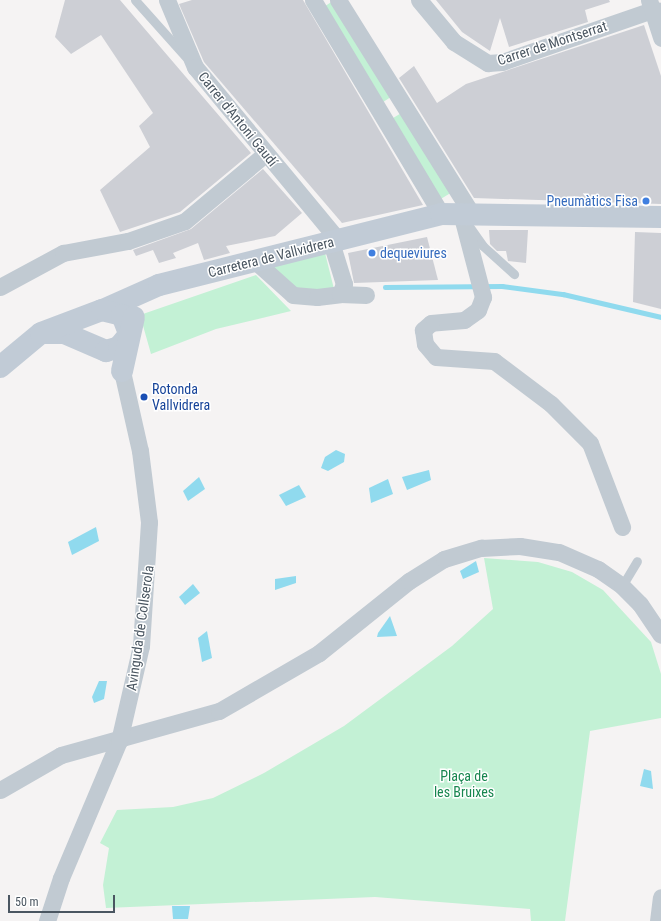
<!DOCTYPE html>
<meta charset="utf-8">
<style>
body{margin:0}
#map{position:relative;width:661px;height:921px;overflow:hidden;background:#f5f3f3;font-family:"Roboto Condensed",sans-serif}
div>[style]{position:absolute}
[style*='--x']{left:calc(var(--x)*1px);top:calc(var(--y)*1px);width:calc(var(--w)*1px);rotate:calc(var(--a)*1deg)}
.green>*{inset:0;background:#c3f1d5;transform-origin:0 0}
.water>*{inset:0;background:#90daee}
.stream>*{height:4.5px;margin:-2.25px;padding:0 2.25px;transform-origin:2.25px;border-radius:2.25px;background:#90daee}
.building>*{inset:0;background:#cdcfd5}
.lane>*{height:9px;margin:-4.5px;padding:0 4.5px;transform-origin:4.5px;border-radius:4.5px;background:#c1cad2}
.street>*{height:17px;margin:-8.5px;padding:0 8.5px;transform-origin:8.5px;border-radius:8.5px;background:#c1cad2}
.secondary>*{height:22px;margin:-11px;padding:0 11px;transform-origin:11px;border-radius:11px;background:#c1cbd6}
.dots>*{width:11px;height:11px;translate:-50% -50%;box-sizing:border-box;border:2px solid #fff;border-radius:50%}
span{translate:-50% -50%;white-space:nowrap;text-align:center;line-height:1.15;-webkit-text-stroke:3px #fff;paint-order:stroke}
.street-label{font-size:14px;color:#4a5661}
.shop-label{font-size:14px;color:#366cbe}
.right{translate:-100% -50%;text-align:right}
.left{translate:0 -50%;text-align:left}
.transit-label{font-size:14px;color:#164399}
.park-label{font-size:14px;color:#17864f}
.scale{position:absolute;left:8px;top:895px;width:107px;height:18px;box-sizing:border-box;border:2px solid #4a5661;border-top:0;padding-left:5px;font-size:12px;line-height:14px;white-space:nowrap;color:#4a5661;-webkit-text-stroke:3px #fff;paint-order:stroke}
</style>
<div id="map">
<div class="green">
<div style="left:333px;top:1px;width:112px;height:14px;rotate:57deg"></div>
<div style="left:403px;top:112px;width:94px;height:13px;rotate:59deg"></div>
<div style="clip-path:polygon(325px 253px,334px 289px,294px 293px,272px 265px)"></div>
<div style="clip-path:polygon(256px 275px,291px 311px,216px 329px,151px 354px,140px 315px)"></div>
<div style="clip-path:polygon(484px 558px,538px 562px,572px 572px,603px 590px,651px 642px,661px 674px,661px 718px,590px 731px,565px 921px,531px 921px,530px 909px,375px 897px,106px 908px,103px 885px,109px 848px,100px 843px,117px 810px,173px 807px,213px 798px,264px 773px,344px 726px,452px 646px,493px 609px)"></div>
</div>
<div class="water">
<div style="clip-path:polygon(336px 450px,345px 454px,344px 462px,328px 471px,321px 468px,325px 457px)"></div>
<div style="clip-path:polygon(429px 470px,431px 480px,407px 490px,402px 477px)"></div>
<div style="clip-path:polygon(199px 477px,205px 489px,188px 501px,183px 491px)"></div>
<div style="clip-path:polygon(388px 479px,393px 494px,371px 503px,369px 488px)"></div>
<div style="clip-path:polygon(299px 485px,306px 497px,286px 506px,279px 495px)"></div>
<div style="clip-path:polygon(96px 527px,99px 541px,72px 555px,68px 542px)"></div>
<div style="clip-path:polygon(476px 561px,479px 572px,463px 579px,460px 571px)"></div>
<div style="clip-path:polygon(296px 576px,296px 583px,275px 590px,275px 579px)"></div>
<div style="clip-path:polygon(193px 584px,200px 593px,185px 605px,179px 597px)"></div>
<div style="clip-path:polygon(390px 616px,397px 636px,377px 637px,378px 633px)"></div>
<div style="clip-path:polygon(207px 631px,212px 658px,202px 662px,198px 638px)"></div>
<div style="clip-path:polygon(99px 681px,107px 681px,104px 699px,94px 703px,92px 697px)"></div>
<div style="clip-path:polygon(644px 769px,651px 771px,653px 789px,640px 786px)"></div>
<div style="clip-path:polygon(172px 906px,190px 906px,188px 919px,173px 919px)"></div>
</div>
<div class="stream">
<div style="--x:385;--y:287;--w:117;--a:-0.5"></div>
<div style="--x:502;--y:286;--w:62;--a:7.5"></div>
<div style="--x:563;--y:294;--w:101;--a:13.2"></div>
</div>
<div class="building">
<div style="clip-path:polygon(65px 0,120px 0,251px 153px,180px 212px,120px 232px,100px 190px,150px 147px,139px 126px,153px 113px,101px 35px,71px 54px,55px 37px)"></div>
<div style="clip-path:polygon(192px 0,303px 0,423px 205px,342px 223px,204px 62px,179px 4px)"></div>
<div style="clip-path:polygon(436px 0,609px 0,610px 2px,585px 10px,588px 22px,509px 47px,500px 18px,490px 51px,462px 32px)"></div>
<div style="clip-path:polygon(644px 25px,661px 76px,661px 204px,474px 198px,399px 78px,414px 66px,437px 103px,466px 84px)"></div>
<div style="clip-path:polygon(263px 169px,302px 213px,275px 236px,226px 246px,230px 253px,204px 260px,198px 243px,173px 253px,176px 258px,159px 263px,153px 250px,136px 256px,133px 250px,191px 229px)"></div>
<div style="clip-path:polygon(489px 230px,528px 230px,526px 263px,508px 261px,506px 251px,497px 251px,490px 244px)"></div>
<div style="clip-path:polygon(635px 232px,661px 233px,661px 309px,633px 302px)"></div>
<div style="clip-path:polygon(427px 237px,438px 280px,354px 283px,348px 253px)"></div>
</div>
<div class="lane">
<div style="--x:135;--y:0;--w:76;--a:48.2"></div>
<div style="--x:469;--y:226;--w:24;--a:55"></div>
<div style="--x:483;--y:246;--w:42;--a:42.1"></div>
<div style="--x:622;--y:586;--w:29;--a:-59"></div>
</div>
<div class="street">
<div style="--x:167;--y:0;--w:73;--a:67.3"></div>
<div style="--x:195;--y:67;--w:224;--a:50.4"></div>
<div style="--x:313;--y:0;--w:249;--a:59.1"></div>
<div style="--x:338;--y:0;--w:251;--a:58"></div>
<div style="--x:419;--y:0;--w:55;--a:50.2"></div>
<div style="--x:454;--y:42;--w:40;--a:32"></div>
<div style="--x:488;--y:63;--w:14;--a:-4"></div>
<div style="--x:502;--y:62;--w:159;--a:-19.1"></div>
<div style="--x:652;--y:10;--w:9;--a:6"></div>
<div style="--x:649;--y:0;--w:40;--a:72"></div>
<div style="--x:461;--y:213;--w:87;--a:75.3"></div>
<div style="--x:483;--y:297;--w:14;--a:111"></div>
<div style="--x:478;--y:310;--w:17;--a:144"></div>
<div style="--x:464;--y:320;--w:33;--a:175"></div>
<div style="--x:431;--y:323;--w:11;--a:139"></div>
<div style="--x:423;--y:330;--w:14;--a:82"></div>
<div style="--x:425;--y:344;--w:17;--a:50"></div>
<div style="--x:436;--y:357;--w:58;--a:3.9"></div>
<div style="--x:494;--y:361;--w:71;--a:37"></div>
<div style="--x:551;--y:404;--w:55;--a:45"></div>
<div style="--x:590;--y:443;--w:90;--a:69.1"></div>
<div style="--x:255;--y:261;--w:51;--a:41.8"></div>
<div style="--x:293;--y:295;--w:24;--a:5"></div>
<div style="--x:317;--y:297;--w:23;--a:-7"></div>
<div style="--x:340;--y:294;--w:11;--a:-68"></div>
<div style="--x:344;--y:284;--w:44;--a:-107.2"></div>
<div style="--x:0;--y:287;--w:72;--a:-28.4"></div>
<div style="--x:63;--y:253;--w:66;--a:-10.5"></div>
<div style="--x:128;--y:241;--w:60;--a:-19.3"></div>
<div style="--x:185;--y:221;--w:104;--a:-39.9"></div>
<div style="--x:340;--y:294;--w:26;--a:2"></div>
<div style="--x:0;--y:790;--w:70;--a:-29.8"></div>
<div style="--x:61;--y:755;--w:164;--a:-15.6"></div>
<div style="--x:219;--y:711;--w:116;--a:-30.1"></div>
<div style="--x:319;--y:653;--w:115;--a:-38.7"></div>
<div style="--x:409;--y:581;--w:41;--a:-32.2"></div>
<div style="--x:444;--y:559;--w:39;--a:-17"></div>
<div style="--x:481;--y:548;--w:39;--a:-3"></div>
<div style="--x:520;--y:546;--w:39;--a:9"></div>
<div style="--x:559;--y:552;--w:43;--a:23.6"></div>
<div style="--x:598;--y:569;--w:29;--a:35"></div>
<div style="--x:622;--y:586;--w:25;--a:45"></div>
<div style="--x:640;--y:604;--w:37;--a:56"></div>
<div style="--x:47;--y:921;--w:45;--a:-72"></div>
<div style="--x:61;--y:878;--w:149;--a:-67.1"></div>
<div style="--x:119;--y:741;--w:98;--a:-77"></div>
<div style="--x:141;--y:646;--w:124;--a:-86.3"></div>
<div style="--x:149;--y:522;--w:72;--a:-97.2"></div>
<div style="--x:140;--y:451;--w:82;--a:-102.7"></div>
<div style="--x:658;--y:921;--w:24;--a:-83"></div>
</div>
<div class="secondary">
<div style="--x:105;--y:309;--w:59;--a:-24"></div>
<div style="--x:159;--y:285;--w:291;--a:-14.1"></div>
<div style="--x:441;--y:214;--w:220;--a:0.8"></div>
<div style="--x:44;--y:333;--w:20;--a:0"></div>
<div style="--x:64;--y:333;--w:46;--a:23.2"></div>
<div style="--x:106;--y:351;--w:14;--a:-17"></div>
<div style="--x:119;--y:347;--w:13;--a:-51"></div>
<div style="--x:0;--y:367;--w:53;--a:-39.7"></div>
<div style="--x:41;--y:333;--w:65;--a:-20.7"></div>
<div style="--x:102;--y:310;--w:21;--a:14"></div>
<div style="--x:122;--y:315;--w:17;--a:69"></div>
<div style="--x:122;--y:371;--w:55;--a:-77.5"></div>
</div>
<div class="dots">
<div style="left:646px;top:201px;background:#3f7fe0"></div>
<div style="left:372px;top:253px;background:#3f7fe0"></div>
<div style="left:144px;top:397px;background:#1a4fb4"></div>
</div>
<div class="street-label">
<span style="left:552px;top:43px;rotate:-18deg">Carrer de Montserrat</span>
<span style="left:238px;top:119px;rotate:51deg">Carrer d'Antoni Gaudí</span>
<span style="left:271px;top:257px;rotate:-14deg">Carretera de Vallvidrera</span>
<span style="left:140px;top:628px;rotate:-82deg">Avinguda de Collserola</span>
</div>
<div class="shop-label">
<span class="right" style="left:638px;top:201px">Pneumàtics Fisa</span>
<span class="left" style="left:380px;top:253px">dequeviures</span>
</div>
<div class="transit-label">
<span class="left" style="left:152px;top:397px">Rotonda<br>Vallvidrera</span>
</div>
<div class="park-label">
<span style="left:464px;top:784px">Plaça de<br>les Bruixes</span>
</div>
<div class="scale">50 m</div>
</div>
